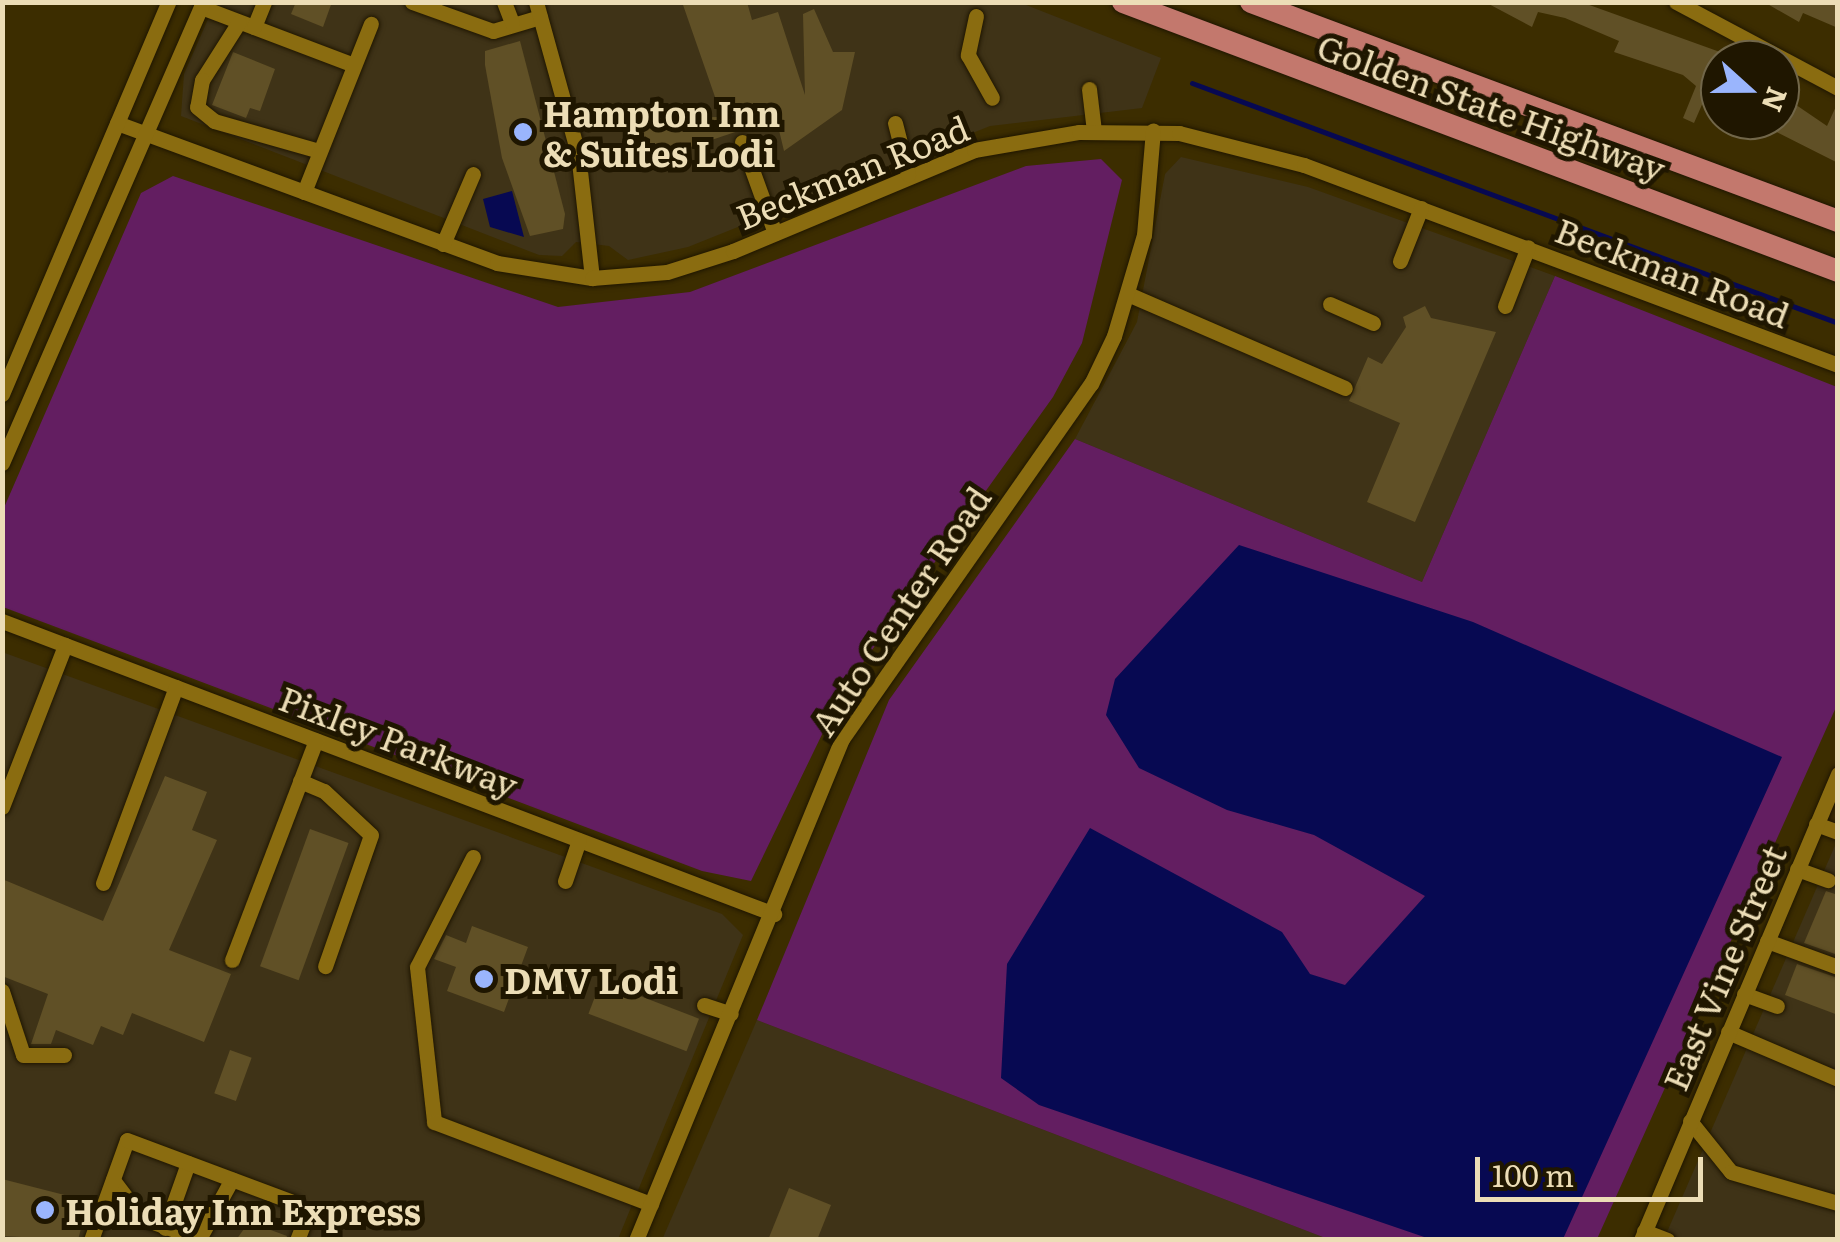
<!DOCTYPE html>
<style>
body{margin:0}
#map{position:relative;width:1840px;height:1242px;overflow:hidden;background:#3c2d00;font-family:Literata,serif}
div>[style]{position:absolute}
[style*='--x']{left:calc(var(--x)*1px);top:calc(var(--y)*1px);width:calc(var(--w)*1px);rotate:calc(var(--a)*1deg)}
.built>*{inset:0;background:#3f3317}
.green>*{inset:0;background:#631e61}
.water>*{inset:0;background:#070952}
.stream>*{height:5px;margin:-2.5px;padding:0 2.5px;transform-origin:2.5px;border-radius:2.5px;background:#070952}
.building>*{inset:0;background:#605026;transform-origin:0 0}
.roads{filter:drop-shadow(0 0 2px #1f1600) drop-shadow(0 0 2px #1f1600)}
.minor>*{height:15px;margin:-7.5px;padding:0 7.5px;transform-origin:7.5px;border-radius:7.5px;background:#8a6c10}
.highway>*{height:22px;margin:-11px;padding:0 11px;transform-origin:11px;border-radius:11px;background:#c3786d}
.dots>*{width:28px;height:28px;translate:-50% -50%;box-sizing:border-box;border:5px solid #1f1600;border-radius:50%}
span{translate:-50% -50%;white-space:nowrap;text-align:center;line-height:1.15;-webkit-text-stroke:10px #1f1600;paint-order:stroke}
.street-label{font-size:35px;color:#ecddb6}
.poi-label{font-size:35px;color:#ecddb6;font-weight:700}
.left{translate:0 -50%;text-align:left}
.frame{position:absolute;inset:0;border:5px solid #ecddb6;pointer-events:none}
.north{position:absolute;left:1700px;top:40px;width:100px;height:100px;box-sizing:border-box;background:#1f1600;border:2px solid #716649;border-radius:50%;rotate:111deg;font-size:28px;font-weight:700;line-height:40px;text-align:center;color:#ecddb6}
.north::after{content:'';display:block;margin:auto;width:35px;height:45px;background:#9ab5fd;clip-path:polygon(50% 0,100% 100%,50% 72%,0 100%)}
.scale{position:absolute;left:1475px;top:1157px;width:228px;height:45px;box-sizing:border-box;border:5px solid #ecddb6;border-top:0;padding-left:12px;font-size:30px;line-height:35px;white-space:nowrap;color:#ecddb6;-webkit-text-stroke:8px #1f1600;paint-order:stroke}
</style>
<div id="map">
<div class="built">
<div style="clip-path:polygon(215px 3px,1021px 3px,1161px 58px,1142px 108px,990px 126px,688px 247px,628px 260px,609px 246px,576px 242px,562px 256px,539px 255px,181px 116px,184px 74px)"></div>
<div style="clip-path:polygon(1181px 157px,1308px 187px,1555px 276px,1422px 582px,1075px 439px,1137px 322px,1165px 174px)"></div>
<div style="clip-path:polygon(2px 652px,722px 914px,743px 935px,618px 1239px,3px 1239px)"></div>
<div style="clip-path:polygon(1837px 841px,1837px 1239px,1664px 1239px)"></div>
<div style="clip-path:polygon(757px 1020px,1328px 1239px,662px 1240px)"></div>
</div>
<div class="green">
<div style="clip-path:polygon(1101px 159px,1122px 180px,1082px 343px,1053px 397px,844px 689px,751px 881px,702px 871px,3px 607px,3px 510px,141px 193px,173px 176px,558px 307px,690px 292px,1026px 166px)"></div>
<div style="clip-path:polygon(1555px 276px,1837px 387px,1837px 705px,1597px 1239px,1328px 1239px,757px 1020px,889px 700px,1075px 439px,1422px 582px)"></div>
</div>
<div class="water">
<div style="clip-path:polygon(512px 191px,524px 237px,490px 227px,483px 199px)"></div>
<div style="clip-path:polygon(1239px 545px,1473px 622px,1782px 757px,1563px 1239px,1430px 1239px,1039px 1105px,1001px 1078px,1007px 964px,1090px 828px,1282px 932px,1310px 974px,1345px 985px,1425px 896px,1314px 835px,1227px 810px,1139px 768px,1106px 715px,1115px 679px)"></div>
</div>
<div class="stream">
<div style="--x:1192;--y:83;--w:689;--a:20.38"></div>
</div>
<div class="building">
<div style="clip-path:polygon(296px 2px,332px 2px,323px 27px,291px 14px)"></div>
<div style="clip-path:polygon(682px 2px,747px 2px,752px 20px,778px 12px,805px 95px,803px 14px,814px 9px,833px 52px,855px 52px,842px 110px,784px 151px,778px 126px,762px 123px,649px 161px,638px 118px,722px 117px)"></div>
<div style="clip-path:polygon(1485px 2px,1581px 2px,1720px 52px,1720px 107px,1704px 100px,1694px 123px,1683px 118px,1696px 86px,1683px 75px,1614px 52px,1619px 41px,1565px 18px,1538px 12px,1532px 27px)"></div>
<div style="clip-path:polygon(1764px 2px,1838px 2px,1838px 28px,1803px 13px,1799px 22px)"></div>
<div style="clip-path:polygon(520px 41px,565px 214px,563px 229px,530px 236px,502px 158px,485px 65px,485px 51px)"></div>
<div style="clip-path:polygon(233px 52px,275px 69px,260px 111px,250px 108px,246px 118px,212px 105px)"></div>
<div style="clip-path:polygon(1780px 94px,1827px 126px,1838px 102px,1838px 163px,1753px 120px,1780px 120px)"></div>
<div style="clip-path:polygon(1425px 306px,1431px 318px,1496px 332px,1415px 522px,1367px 502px,1400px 423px,1349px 401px,1368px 357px,1382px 364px,1406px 327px,1403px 317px)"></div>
<div style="clip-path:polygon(165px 776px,207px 792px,192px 830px,217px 840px,169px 950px,231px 974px,204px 1042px,132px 1013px,123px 1035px,101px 1026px,93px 1045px,56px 1030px,51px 1044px,31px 1044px,48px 994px,2px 976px,2px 879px,103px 921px)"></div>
<div style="left:310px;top:829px;width:41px;height:146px;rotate:20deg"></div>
<div style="clip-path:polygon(1826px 891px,1838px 895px,1838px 955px,1804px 943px)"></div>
<div style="clip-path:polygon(472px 926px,528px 947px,504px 1012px,447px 991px,456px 967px,434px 959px,446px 935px,466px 943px)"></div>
<div style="clip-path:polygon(1797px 964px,1838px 978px,1838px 1015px,1785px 995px)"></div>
<div style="left:601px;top:981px;width:105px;height:35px;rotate:21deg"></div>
<div style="left:230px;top:1050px;width:23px;height:46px;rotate:20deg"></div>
<div style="clip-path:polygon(2px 1179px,88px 1201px,78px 1240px,2px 1236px)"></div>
<div style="clip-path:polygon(789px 1188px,831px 1205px,817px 1240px,768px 1240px)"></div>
<div style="clip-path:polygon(249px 1222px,287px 1236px,286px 1240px,236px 1240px)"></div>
</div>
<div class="roads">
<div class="minor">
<div style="--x:412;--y:2;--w:86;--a:19.7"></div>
<div style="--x:493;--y:31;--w:49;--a:-16.6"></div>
<div style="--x:504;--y:2;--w:22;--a:69"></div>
<div style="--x:536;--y:2;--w:157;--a:74.5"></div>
<div style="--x:578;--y:153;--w:126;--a:83.6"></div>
<div style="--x:1676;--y:2;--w:183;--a:28"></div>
<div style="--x:201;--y:7;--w:160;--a:20.8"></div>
<div style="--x:976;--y:16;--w:40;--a:102"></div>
<div style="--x:968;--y:55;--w:49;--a:60.8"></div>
<div style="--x:239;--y:22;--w:69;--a:122.5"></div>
<div style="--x:202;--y:80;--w:27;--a:100"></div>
<div style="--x:197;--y:107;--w:22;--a:39"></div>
<div style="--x:214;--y:121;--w:109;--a:15.9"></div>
<div style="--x:254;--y:27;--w:27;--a:-68"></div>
<div style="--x:1089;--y:89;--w:42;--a:83.2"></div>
<div style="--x:117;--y:123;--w:405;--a:20.2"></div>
<div style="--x:497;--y:263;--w:96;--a:9"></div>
<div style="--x:592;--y:278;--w:75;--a:-4.6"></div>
<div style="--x:667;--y:272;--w:69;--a:-17.7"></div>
<div style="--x:733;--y:251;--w:261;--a:-22.7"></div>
<div style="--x:974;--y:150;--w:107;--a:-9.7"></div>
<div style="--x:1079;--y:132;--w:100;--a:0.6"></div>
<div style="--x:1179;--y:133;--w:129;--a:14.4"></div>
<div style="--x:1304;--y:165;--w:570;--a:20.53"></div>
<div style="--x:895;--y:123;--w:53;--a:75.7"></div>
<div style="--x:742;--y:142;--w:97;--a:70.1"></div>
<div style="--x:304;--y:192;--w:181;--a:-68.3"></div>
<div style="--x:443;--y:244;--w:76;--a:-66.8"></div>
<div style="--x:1400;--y:261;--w:57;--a:-68.4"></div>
<div style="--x:1130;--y:295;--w:234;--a:23.4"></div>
<div style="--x:1330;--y:304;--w:47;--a:23.8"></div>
<div style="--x:1505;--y:306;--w:63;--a:-68.7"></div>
<div style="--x:2;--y:394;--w:426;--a:-67"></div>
<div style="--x:2;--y:463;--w:503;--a:-66.44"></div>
<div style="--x:2;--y:621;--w:826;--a:20.78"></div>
<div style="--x:300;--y:781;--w:26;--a:23"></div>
<div style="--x:324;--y:791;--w:64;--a:43.1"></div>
<div style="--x:371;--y:835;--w:139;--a:109.3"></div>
<div style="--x:2;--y:807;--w:174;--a:-68.7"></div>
<div style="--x:1816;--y:824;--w:23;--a:20"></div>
<div style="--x:473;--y:857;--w:123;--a:117"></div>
<div style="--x:417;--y:967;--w:156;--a:83.7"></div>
<div style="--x:434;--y:1122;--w:232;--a:20.7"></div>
<div style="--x:1797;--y:869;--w:33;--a:20"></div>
<div style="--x:565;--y:881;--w:43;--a:-71.1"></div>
<div style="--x:103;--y:883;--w:209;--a:-69.6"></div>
<div style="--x:1767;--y:941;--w:76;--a:20.1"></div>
<div style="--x:232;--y:960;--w:235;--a:-69.1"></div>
<div style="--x:2;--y:991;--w:67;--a:71.8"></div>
<div style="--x:23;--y:1055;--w:41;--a:0"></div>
<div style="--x:1744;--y:994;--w:35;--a:20"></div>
<div style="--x:704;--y:1005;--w:28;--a:18"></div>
<div style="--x:1728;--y:1032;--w:120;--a:23.1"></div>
<div style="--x:1690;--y:1121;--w:65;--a:51.2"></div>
<div style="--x:1731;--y:1172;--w:111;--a:16.2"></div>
<div style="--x:113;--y:1180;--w:48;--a:52.7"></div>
<div style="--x:142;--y:1218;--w:61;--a:20.2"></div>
<div style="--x:199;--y:1239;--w:68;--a:-61.2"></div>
<div style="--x:165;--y:1228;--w:69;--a:-70.5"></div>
<div style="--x:1644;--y:1231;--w:25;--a:21"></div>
<div style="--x:91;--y:1240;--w:106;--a:-70.2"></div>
<div style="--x:127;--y:1140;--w:177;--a:20.5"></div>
<div style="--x:293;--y:1202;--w:23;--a:61"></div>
<div style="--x:304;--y:1222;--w:19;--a:111"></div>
<div style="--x:636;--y:1240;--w:542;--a:-67.65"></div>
<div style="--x:842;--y:739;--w:434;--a:-55"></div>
<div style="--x:1091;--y:384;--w:53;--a:-64.4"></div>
<div style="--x:1114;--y:336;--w:105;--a:-73.5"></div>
<div style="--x:1144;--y:235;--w:105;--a:-85.1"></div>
<div style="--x:1641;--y:1240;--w:506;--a:-67.08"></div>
</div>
<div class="highway">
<div style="--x:1123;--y:2;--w:764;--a:20.62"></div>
<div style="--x:1251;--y:2;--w:627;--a:20.46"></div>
</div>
</div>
<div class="dots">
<div style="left:523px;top:132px;background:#9ab5fd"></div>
<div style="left:484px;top:979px;background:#9ab5fd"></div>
<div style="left:45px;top:1210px;background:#9ab5fd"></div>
</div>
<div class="street-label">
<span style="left:1492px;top:106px;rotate:20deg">Golden State Highway</span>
<span style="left:852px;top:171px;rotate:-22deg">Beckman Road</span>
<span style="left:1673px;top:271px;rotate:21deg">Beckman Road</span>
<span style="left:899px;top:610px;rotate:-56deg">Auto Center Road</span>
<span style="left:399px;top:740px;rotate:21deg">Pixley Parkway</span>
<span style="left:1723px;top:967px;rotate:-67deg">East Vine Street</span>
</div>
<div class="poi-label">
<span class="left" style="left:543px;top:132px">Hampton Inn<br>&amp; Suites Lodi</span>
<span class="left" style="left:504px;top:979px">DMV Lodi</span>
<span class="left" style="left:65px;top:1210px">Holiday Inn Express</span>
</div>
<div class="frame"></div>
<div class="north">N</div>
<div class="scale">100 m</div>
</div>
